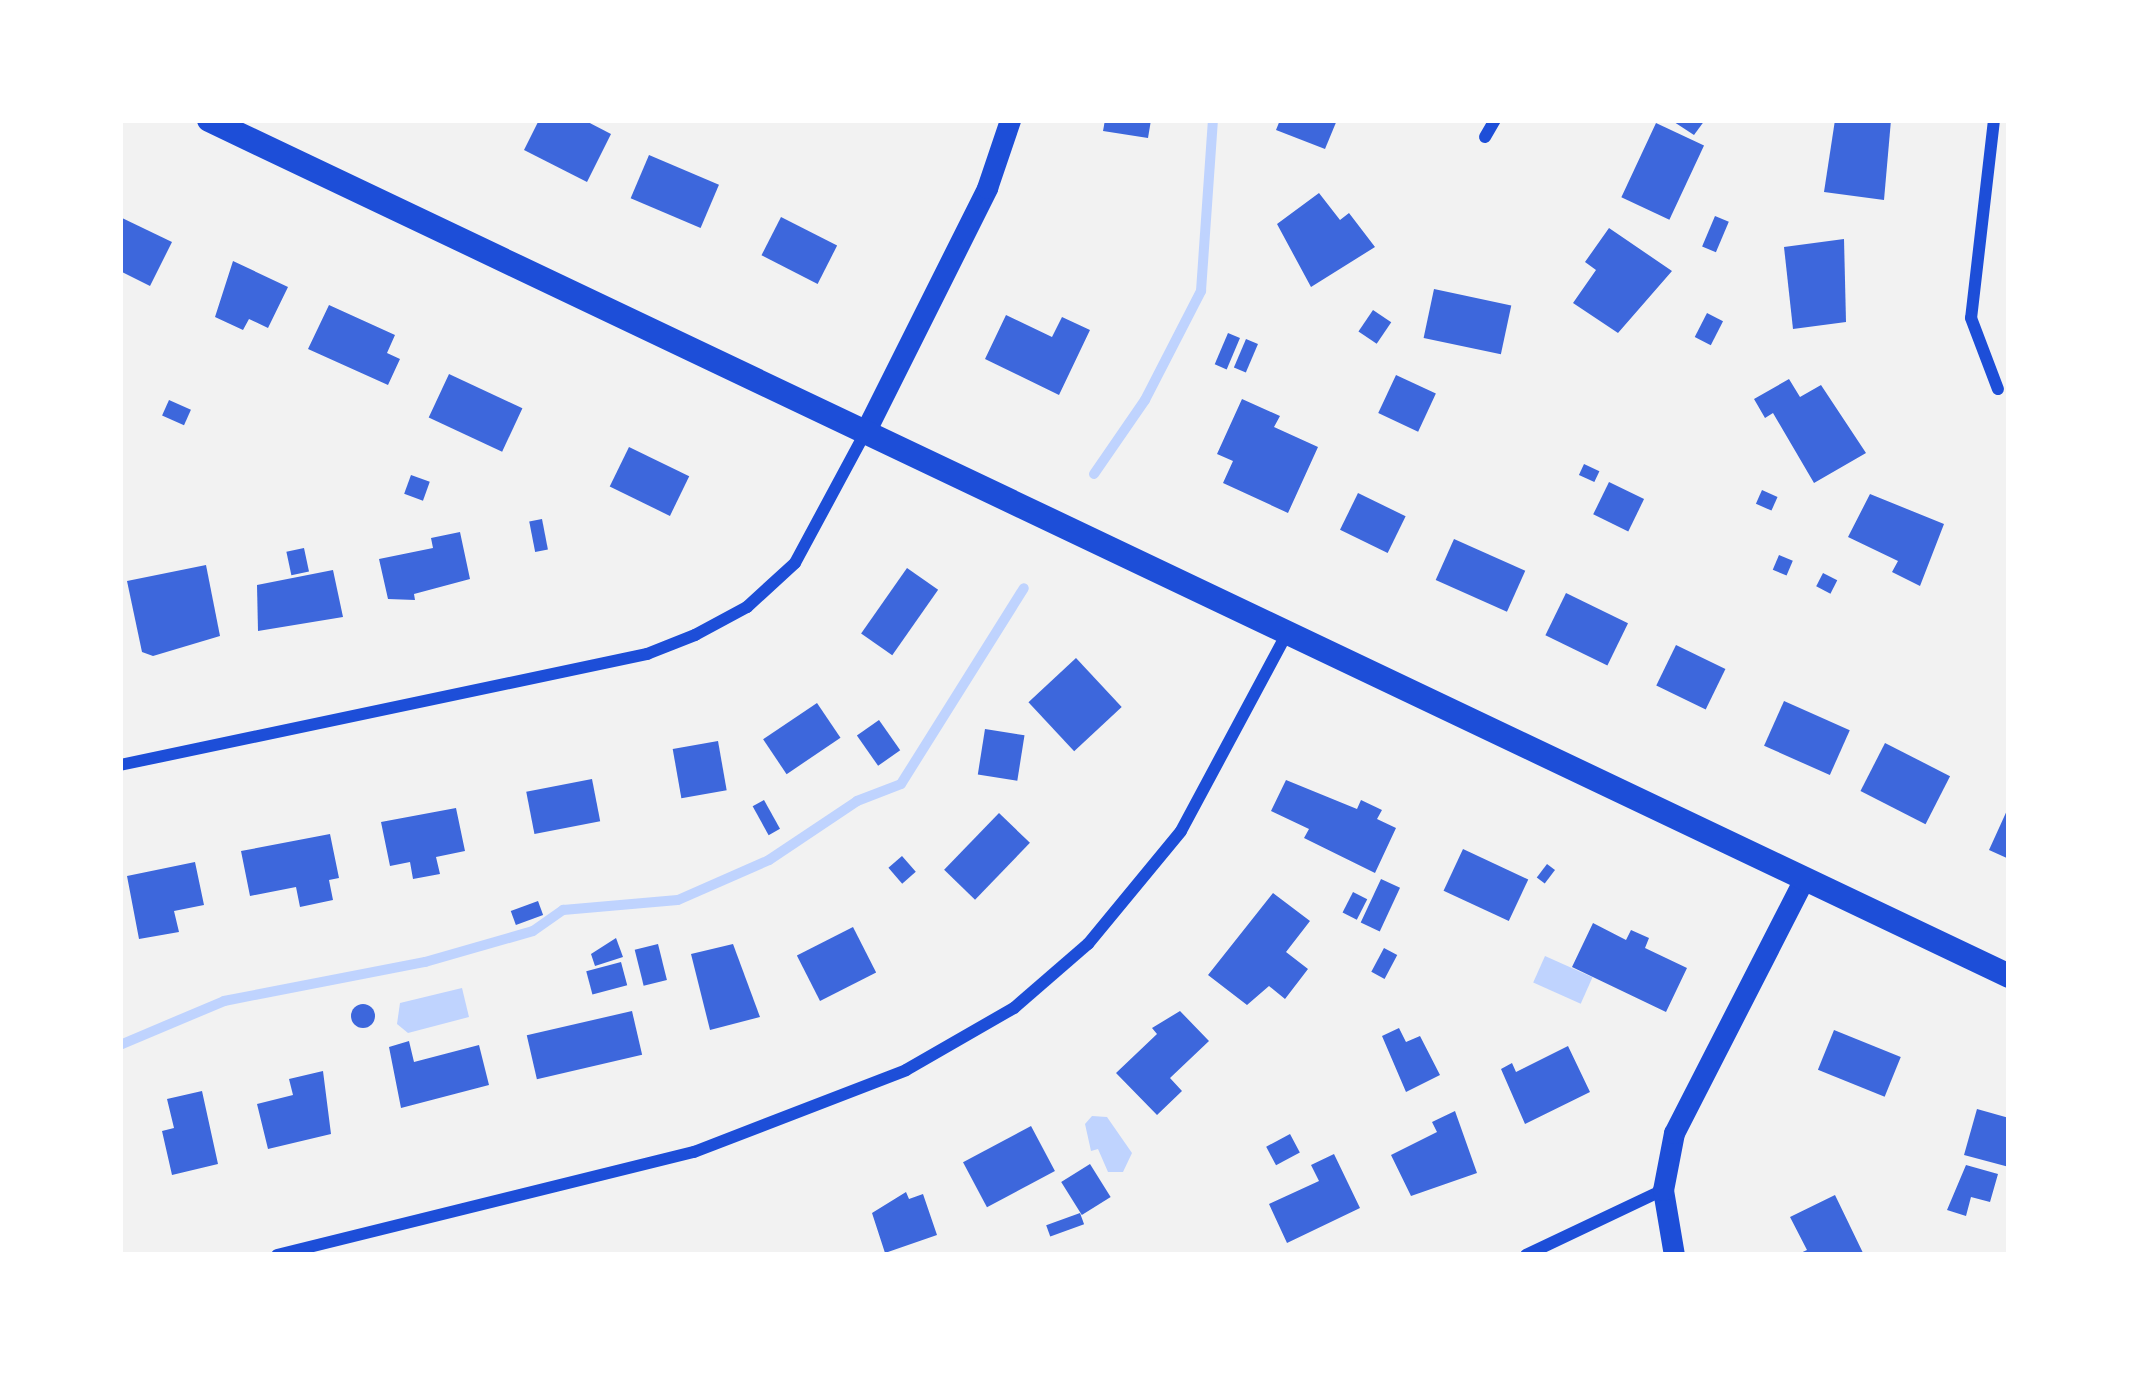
<!DOCTYPE html>
<style>
body{margin:0}
#map{position:relative;width:2129px;height:1375px;overflow:hidden;background:#f2f2f2;font-family:Barlow,sans-serif}
div>[style]{position:absolute}
[style*='--x']{left:calc(var(--x)*1px);top:calc(var(--y)*1px);width:calc(var(--w)*1px);rotate:calc(var(--a)*1deg)}
.water>*{inset:0;background:#bfd3fe;transform-origin:0 0}
.stream>*{height:10px;margin:-5px;padding:0 5px;transform-origin:5px;border-radius:5px;background:#bfd3fe}
.building>*{inset:0;background:#3d67dc;transform-origin:0 0}
.round{border-radius:50%}
.minor>*{height:12px;margin:-6px;padding:0 6px;transform-origin:6px;border-radius:6px;background:#1d4ed8}
.tertiary>*{height:21px;margin:-10.5px;padding:0 10.5px;transform-origin:10.5px;border-radius:10.5px;background:#1d4ed8}
.secondary>*{height:24px;margin:-12px;padding:0 12px;transform-origin:12px;border-radius:12px;background:#1d4ed8}
span{translate:-50% -50%;white-space:nowrap;text-align:center;line-height:1.15;-webkit-text-stroke:9px #fff;paint-order:stroke}
.frame{position:absolute;inset:0;border:123px solid #fff;pointer-events:none}
</style>
<div id="map">
<div class="water">
<div style="left:1545px;top:956px;width:52px;height:29px;rotate:24deg"></div>
<div style="clip-path:polygon(462px 988px,469px 1017px,408px 1033px,397px 1024px,400px 1003px)"></div>
<div style="clip-path:polygon(1092px 1116px,1107px 1117px,1132px 1153px,1123px 1172px,1108px 1172px,1098px 1149px,1091px 1151px,1085px 1124px)"></div>
</div>
<div class="stream">
<div style="--x:1094;--y:474;--w:90;--a:-55.4"></div>
<div style="--x:1145;--y:400;--w:123;--a:-62.8"></div>
<div style="--x:1201;--y:291;--w:171;--a:-86"></div>
<div style="--x:120;--y:1045;--w:113;--a:-22.9"></div>
<div style="--x:224;--y:1001;--w:205;--a:-11"></div>
<div style="--x:425;--y:962;--w:112;--a:-16"></div>
<div style="--x:533;--y:931;--w:37;--a:-35"></div>
<div style="--x:563;--y:910;--w:115;--a:-5"></div>
<div style="--x:678;--y:900;--w:99;--a:-23.7"></div>
<div style="--x:769;--y:860;--w:106;--a:-33.8"></div>
<div style="--x:857;--y:801;--w:47;--a:-21.1"></div>
<div style="--x:901;--y:784;--w:231;--a:-57.9"></div>
</div>
<div class="building">
<div style="clip-path:polygon(539px 120px,584px 120px,611px 134px,587px 182px,524px 150px)"></div>
<div style="clip-path:polygon(1105px 120px,1151px 120px,1148px 138px,1103px 131px)"></div>
<div style="clip-path:polygon(1280px 120px,1337px 120px,1325px 149px,1276px 130px)"></div>
<div style="clip-path:polygon(1671px 120px,1705px 120px,1694px 135px)"></div>
<div style="clip-path:polygon(1835px 120px,1891px 120px,1884px 200px,1824px 192px)"></div>
<div style="left:1656px;top:123px;width:53px;height:82px;rotate:25deg"></div>
<div style="left:649px;top:155px;width:76px;height:47px;rotate:23deg"></div>
<div style="clip-path:polygon(1319px 193px,1340px 220px,1349px 213px,1375px 247px,1311px 287px,1277px 224px)"></div>
<div style="left:1715px;top:216px;width:15px;height:33px;rotate:23deg"></div>
<div style="clip-path:polygon(120px 217px,172px 242px,150px 286px,120px 271px)"></div>
<div style="left:781px;top:217px;width:63px;height:43px;rotate:27deg"></div>
<div style="clip-path:polygon(1609px 228px,1672px 271px,1618px 333px,1573px 303px,1596px 270px,1585px 262px)"></div>
<div style="clip-path:polygon(1844px 239px,1846px 322px,1793px 329px,1784px 247px)"></div>
<div style="clip-path:polygon(233px 261px,288px 287px,268px 328px,249px 319px,243px 330px,215px 317px)"></div>
<div style="left:1434px;top:289px;width:79px;height:50px;rotate:12deg"></div>
<div style="clip-path:polygon(329px 305px,395px 335px,387px 353px,400px 359px,388px 385px,308px 349px)"></div>
<div style="left:1373px;top:310px;width:22px;height:26px;rotate:34deg"></div>
<div style="left:1707px;top:313px;width:18px;height:27px;rotate:27deg"></div>
<div style="clip-path:polygon(1006px 315px,1052px 337px,1062px 317px,1090px 330px,1059px 395px,985px 359px)"></div>
<div style="left:1228px;top:333px;width:13px;height:34px;rotate:23deg"></div>
<div style="left:1246px;top:339px;width:13px;height:31px;rotate:23deg"></div>
<div style="left:449px;top:374px;width:81px;height:48px;rotate:25deg"></div>
<div style="left:1396px;top:375px;width:44px;height:42px;rotate:25deg"></div>
<div style="clip-path:polygon(1789px 379px,1800px 397px,1821px 385px,1866px 453px,1814px 483px,1773px 413px,1765px 418px,1754px 399px)"></div>
<div style="clip-path:polygon(1242px 399px,1280px 416px,1274px 427px,1318px 447px,1288px 513px,1223px 483px,1233px 461px,1217px 454px)"></div>
<div style="left:169px;top:400px;width:24px;height:17px;rotate:24deg"></div>
<div style="left:629px;top:447px;width:67px;height:44px;rotate:26deg"></div>
<div style="left:1584px;top:464px;width:17px;height:12px;rotate:25deg"></div>
<div style="left:411px;top:475px;width:20px;height:20px;rotate:20deg"></div>
<div style="left:1609px;top:482px;width:39px;height:36px;rotate:26deg"></div>
<div style="left:1762px;top:490px;width:17px;height:15px;rotate:24deg"></div>
<div style="left:1358px;top:493px;width:53px;height:41px;rotate:26deg"></div>
<div style="clip-path:polygon(1870px 494px,1944px 524px,1920px 586px,1892px 572px,1898px 561px,1848px 537px)"></div>
<div style="left:542px;top:519px;width:31px;height:13px;rotate:79deg"></div>
<div style="clip-path:polygon(460px 532px,470px 579px,414px 594px,415px 600px,388px 599px,379px 559px,433px 548px,431px 538px)"></div>
<div style="left:1454px;top:539px;width:78px;height:45px;rotate:24deg"></div>
<div style="left:304px;top:548px;width:24px;height:18px;rotate:78deg"></div>
<div style="left:1779px;top:555px;width:15px;height:16px;rotate:23deg"></div>
<div style="clip-path:polygon(206px 565px,220px 636px,153px 656px,142px 652px,127px 581px)"></div>
<div style="left:907px;top:568px;width:38px;height:80px;rotate:35deg"></div>
<div style="clip-path:polygon(333px 570px,343px 617px,258px 631px,257px 585px)"></div>
<div style="left:1823px;top:573px;width:16px;height:15px;rotate:27deg"></div>
<div style="left:1566px;top:593px;width:69px;height:47px;rotate:26deg"></div>
<div style="left:1676px;top:645px;width:55px;height:45px;rotate:26deg"></div>
<div style="left:1076px;top:658px;width:67px;height:65px;rotate:47deg"></div>
<div style="left:1784px;top:701px;width:72px;height:49px;rotate:24deg"></div>
<div style="left:817px;top:703px;width:42px;height:65px;rotate:56deg"></div>
<div style="left:879px;top:720px;width:37px;height:27px;rotate:55deg"></div>
<div style="left:985px;top:729px;width:40px;height:46px;rotate:9deg"></div>
<div style="left:718px;top:741px;width:50px;height:46px;rotate:80deg"></div>
<div style="left:1885px;top:743px;width:73px;height:54px;rotate:27deg"></div>
<div style="left:592px;top:779px;width:43px;height:67px;rotate:79deg"></div>
<div style="clip-path:polygon(1286px 780px,1357px 809px,1361px 800px,1382px 810px,1377px 819px,1396px 828px,1375px 873px,1304px 838px,1309px 829px,1271px 811px)"></div>
<div style="left:764px;top:800px;width:33px;height:13px;rotate:61deg"></div>
<div style="clip-path:polygon(2009px 806px,2009px 859px,1989px 850px)"></div>
<div style="clip-path:polygon(456px 808px,465px 851px,436px 857px,440px 874px,413px 879px,410px 862px,390px 866px,381px 822px)"></div>
<div style="left:999px;top:813px;width:43px;height:79px;rotate:44deg"></div>
<div style="clip-path:polygon(330px 834px,339px 878px,329px 880px,333px 900px,300px 907px,296px 887px,250px 896px,241px 851px)"></div>
<div style="left:1463px;top:849px;width:72px;height:46px;rotate:25deg"></div>
<div style="left:902px;top:856px;width:21px;height:18px;rotate:49deg"></div>
<div style="clip-path:polygon(195px 862px,204px 905px,174px 911px,179px 932px,139px 939px,127px 876px)"></div>
<div style="left:1547px;top:864px;width:10px;height:17px;rotate:37deg"></div>
<div style="left:1381px;top:879px;width:21px;height:48px;rotate:25deg"></div>
<div style="left:1353px;top:892px;width:16px;height:23px;rotate:27deg"></div>
<div style="clip-path:polygon(1273px 893px,1310px 921px,1286px 952px,1308px 969px,1285px 999px,1269px 986px,1247px 1005px,1208px 975px)"></div>
<div style="left:538px;top:901px;width:15px;height:29px;rotate:70deg"></div>
<div style="clip-path:polygon(1593px 923px,1626px 940px,1631px 930px,1649px 938px,1645px 948px,1687px 968px,1666px 1012px,1572px 967px)"></div>
<div style="left:853px;top:927px;width:51px;height:63px;rotate:63deg"></div>
<div style="clip-path:polygon(616px 938px,623px 957px,595px 966px,591px 954px)"></div>
<div style="left:658px;top:944px;width:37px;height:24px;rotate:76deg"></div>
<div style="clip-path:polygon(733px 944px,760px 1017px,710px 1030px,691px 954px)"></div>
<div style="left:1384px;top:948px;width:15px;height:27px;rotate:28deg"></div>
<div style="left:621px;top:962px;width:24px;height:36px;rotate:75deg"></div>
<div class="round" style="left:351px;top:1004px;width:24px;height:24px"></div>
<div style="left:632px;top:1011px;width:45px;height:108px;rotate:77deg"></div>
<div style="clip-path:polygon(1180px 1011px,1209px 1041px,1170px 1078px,1182px 1091px,1157px 1115px,1116px 1073px,1157px 1034px,1152px 1028px)"></div>
<div style="clip-path:polygon(1399px 1028px,1406px 1042px,1420px 1036px,1440px 1075px,1406px 1092px,1382px 1036px)"></div>
<div style="left:1834px;top:1030px;width:72px;height:43px;rotate:22deg"></div>
<div style="clip-path:polygon(409px 1041px,414px 1062px,479px 1045px,489px 1085px,401px 1108px,389px 1047px)"></div>
<div style="clip-path:polygon(1568px 1046px,1590px 1092px,1525px 1124px,1501px 1069px,1512px 1063px,1516px 1072px)"></div>
<div style="clip-path:polygon(323px 1071px,331px 1134px,268px 1149px,257px 1104px,293px 1095px,289px 1079px)"></div>
<div style="clip-path:polygon(202px 1091px,218px 1164px,172px 1175px,162px 1131px,174px 1128px,167px 1099px)"></div>
<div style="clip-path:polygon(1977px 1109px,2009px 1118px,2009px 1167px,1964px 1155px)"></div>
<div style="clip-path:polygon(1455px 1111px,1477px 1173px,1411px 1196px,1391px 1155px,1437px 1132px,1432px 1122px)"></div>
<div style="left:1031px;top:1126px;width:51px;height:77px;rotate:62deg"></div>
<div style="left:1290px;top:1134px;width:21px;height:27px;rotate:62deg"></div>
<div style="clip-path:polygon(1334px 1154px,1360px 1208px,1287px 1243px,1269px 1204px,1319px 1181px,1311px 1165px)"></div>
<div style="left:1090px;top:1164px;width:39px;height:34px;rotate:58deg"></div>
<div style="clip-path:polygon(1966px 1165px,1998px 1174px,1990px 1202px,1971px 1197px,1966px 1216px,1947px 1210px)"></div>
<div style="clip-path:polygon(906px 1192px,909px 1199px,923px 1194px,937px 1235px,885px 1253px,872px 1213px)"></div>
<div style="clip-path:polygon(1835px 1195px,1864px 1255px,1796px 1255px,1807px 1250px,1790px 1217px)"></div>
<div style="left:1080px;top:1213px;width:12px;height:36px;rotate:70deg"></div>
</div>
<div class="minor">
<div style="--x:1994;--y:120;--w:199;--a:96.6"></div>
<div style="--x:1971;--y:318;--w:76;--a:69.2"></div>
<div style="--x:1485;--y:137;--w:20;--a:-60"></div>
<div style="--x:120;--y:765;--w:539;--a:-11.89"></div>
<div style="--x:647;--y:654;--w:52;--a:-21.6"></div>
<div style="--x:695;--y:635;--w:59;--a:-28.3"></div>
<div style="--x:747;--y:607;--w:65;--a:-42.5"></div>
<div style="--x:795;--y:563;--w:148;--a:-61.7"></div>
<div style="--x:277;--y:1255;--w:430;--a:-13.9"></div>
<div style="--x:694;--y:1152;--w:227;--a:-21.1"></div>
<div style="--x:906;--y:1070;--w:125;--a:-29.9"></div>
<div style="--x:1014;--y:1008;--w:98;--a:-40.9"></div>
<div style="--x:1088;--y:944;--w:146;--a:-50.5"></div>
<div style="--x:1181;--y:831;--w:225;--a:-61.8"></div>
<div style="--x:1526;--y:1255;--w:152;--a:-25.4"></div>
</div>
<div class="tertiary">
<div style="--x:865;--y:432;--w:273;--a:-63.4"></div>
<div style="--x:987;--y:188;--w:72;--a:-71.3"></div>
<div style="--x:1674;--y:1255;--w:66;--a:-99.6"></div>
<div style="--x:1663;--y:1190;--w:58;--a:-79.1"></div>
<div style="--x:1674;--y:1133;--w:285;--a:-62.9"></div>
</div>
<div class="secondary">
<div style="--x:209;--y:120;--w:1993;--a:25.43"></div>
</div>
<div class="frame"></div>
</div>
